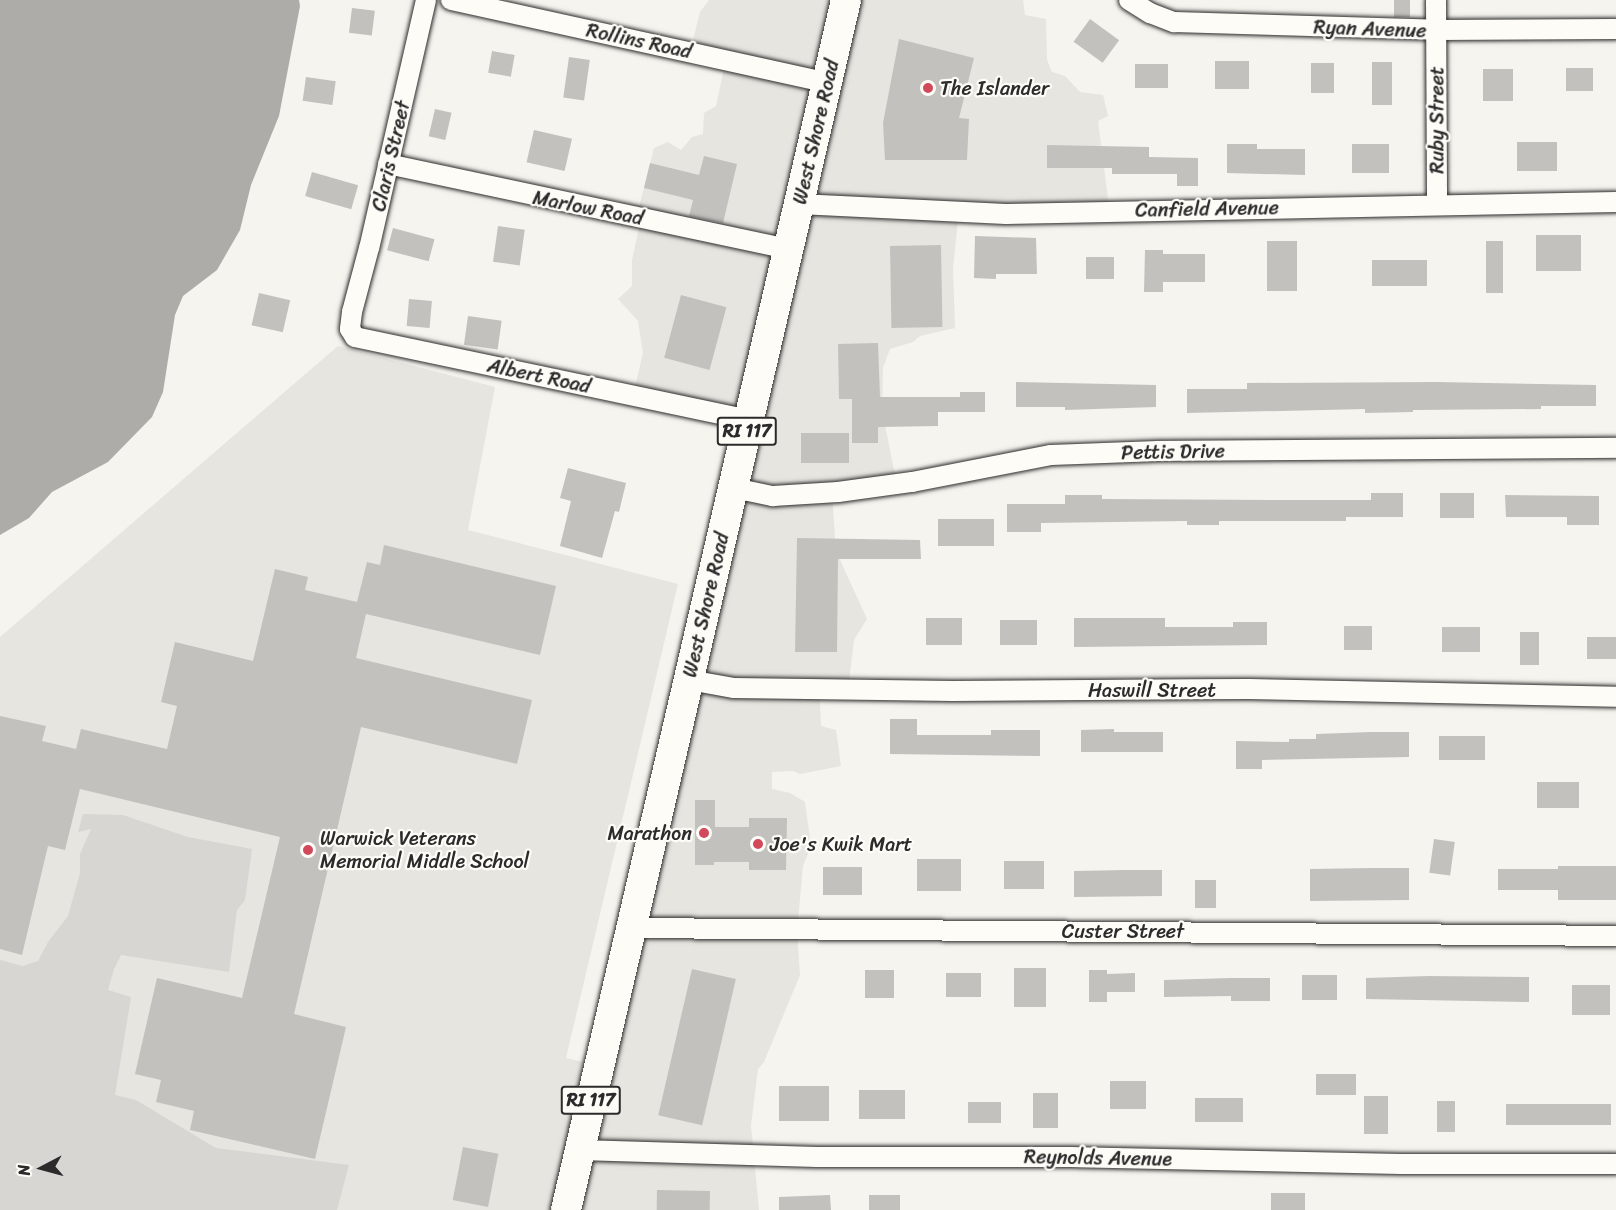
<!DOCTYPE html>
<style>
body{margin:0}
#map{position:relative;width:1616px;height:1210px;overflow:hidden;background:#f5f4ef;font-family:Sriracha,sans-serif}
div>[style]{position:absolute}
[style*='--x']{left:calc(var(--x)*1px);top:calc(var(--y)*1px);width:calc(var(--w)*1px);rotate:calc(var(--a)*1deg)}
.built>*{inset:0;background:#e6e5e0}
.green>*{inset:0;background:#d7d6d2}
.water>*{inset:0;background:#adaca9}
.building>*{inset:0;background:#c2c1be;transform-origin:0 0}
.roads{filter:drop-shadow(0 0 2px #2b2b2b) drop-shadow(0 0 2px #2b2b2b)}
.minor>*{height:20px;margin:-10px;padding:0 10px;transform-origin:10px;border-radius:10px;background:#fdfcf7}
.primary>*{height:30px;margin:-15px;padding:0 15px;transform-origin:15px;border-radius:15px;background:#fdfcf7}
.dots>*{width:16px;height:16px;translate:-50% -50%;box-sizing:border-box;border:3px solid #fdfcf7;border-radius:50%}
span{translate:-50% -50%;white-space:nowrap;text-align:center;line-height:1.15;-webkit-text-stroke:4.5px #fdfcf7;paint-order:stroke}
.shield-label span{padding:2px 4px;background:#fdfcf7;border:2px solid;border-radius:4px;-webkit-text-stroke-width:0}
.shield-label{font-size:18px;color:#2b2b2b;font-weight:700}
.street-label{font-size:20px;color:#2b2b2b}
.poi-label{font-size:20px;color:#2b2b2b}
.left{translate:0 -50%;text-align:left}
.right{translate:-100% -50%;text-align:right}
.north{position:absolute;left:12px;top:1138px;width:60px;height:60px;-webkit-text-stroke:4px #fdfcf7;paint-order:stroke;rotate:264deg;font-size:16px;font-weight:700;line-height:24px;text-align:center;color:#2b2b2b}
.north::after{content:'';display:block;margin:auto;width:21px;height:27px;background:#2b2b2b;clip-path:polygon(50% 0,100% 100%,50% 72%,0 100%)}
</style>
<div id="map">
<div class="built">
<div style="clip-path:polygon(709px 0,1023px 0,1025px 15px,1046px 19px,1047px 60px,1052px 72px,1065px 76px,1080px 92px,1103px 95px,1108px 116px,1098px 121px,1109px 206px,959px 209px,953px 269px,955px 328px,920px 336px,913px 342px,890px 349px,883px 368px,882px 410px,896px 480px,832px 493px,836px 551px,867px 619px,854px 640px,849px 682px,819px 686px,821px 726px,836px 730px,841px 766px,800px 774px,793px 771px,772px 772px,772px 789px,790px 793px,805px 802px,811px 846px,803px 866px,797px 931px,800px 975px,764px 1062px,758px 1069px,751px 1125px,759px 1210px,0 1210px,0 637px,338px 346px,495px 387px,468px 530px,678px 584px,566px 1058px,587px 1063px,737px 424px,633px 395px,643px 353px,638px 321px,618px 299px,632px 286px,632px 260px,640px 223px,637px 215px,654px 148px,668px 142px,681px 150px,692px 137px,703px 134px,704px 113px,716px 106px,725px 64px,691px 48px,700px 12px)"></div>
</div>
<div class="green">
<div style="clip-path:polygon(83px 814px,123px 815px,188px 837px,252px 849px,245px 900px,237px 910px,229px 972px,121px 955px,114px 969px,108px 990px,131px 997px,115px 1095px,136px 1100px,216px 1148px,349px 1165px,337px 1210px,0 1210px,0 960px,23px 966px,38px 961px,48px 942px,68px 916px,80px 873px,80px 854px,91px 829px,78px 832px)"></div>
</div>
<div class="water">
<div style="clip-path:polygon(0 0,299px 0,300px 6px,279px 116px,251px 185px,240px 230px,217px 270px,183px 296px,175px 315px,163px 392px,152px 417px,108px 462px,52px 492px,29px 518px,0 535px)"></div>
</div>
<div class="building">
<div style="left:1394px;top:0;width:16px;height:17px"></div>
<div style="left:352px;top:8px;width:23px;height:25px;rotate:7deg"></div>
<div style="left:1090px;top:19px;width:36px;height:28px;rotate:36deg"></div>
<div style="clip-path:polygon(899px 39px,974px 58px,959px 118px,969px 119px,967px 160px,885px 160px,883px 123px)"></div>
<div style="left:492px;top:51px;width:23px;height:22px;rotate:10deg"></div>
<div style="left:569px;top:57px;width:21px;height:41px;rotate:8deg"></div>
<div style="left:1215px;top:61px;width:34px;height:28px"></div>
<div style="left:1372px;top:62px;width:20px;height:43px"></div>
<div style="left:1311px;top:63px;width:23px;height:30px"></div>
<div style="left:1168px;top:64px;width:24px;height:33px;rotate:90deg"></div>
<div style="left:1566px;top:68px;width:27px;height:23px"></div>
<div style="left:1483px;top:69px;width:30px;height:32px"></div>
<div style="left:306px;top:77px;width:30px;height:24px;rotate:8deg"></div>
<div style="left:435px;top:109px;width:17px;height:28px;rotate:13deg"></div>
<div style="left:534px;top:130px;width:39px;height:33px;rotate:13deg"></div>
<div style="left:1517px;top:142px;width:40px;height:29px"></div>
<div style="clip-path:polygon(1227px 144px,1257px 144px,1257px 149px,1305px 149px,1305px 175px,1227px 173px)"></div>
<div style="left:1352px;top:144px;width:37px;height:29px"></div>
<div style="clip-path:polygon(1047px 145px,1149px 147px,1149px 157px,1198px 158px,1198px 186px,1177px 186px,1177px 174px,1112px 174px,1112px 168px,1047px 168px)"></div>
<div style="clip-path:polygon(704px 156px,737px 164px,723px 223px,689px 216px,693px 200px,644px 188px,650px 163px,699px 175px)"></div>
<div style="left:312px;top:172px;width:48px;height:25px;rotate:16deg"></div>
<div style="left:498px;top:226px;width:27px;height:36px;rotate:8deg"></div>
<div style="left:393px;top:228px;width:43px;height:23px;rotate:15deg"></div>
<div style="left:1536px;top:235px;width:45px;height:36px"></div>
<div style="clip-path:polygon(975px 236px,1036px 238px,1037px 274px,996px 274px,996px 279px,974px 278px)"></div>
<div style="left:1267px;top:241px;width:30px;height:50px"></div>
<div style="left:1486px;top:241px;width:17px;height:52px"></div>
<div style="left:941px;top:245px;width:82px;height:51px;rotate:89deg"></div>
<div style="clip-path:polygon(1145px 250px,1163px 250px,1163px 254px,1205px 254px,1205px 282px,1163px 282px,1163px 292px,1144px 292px)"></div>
<div style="left:1086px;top:257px;width:28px;height:22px"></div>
<div style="left:1372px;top:260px;width:55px;height:26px"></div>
<div style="left:259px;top:293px;width:32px;height:33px;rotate:13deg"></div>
<div style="left:681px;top:295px;width:47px;height:65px;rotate:15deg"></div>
<div style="left:409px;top:299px;width:23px;height:27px;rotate:5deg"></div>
<div style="left:468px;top:316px;width:34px;height:29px;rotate:8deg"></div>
<div style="clip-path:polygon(878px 343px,880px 397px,960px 397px,960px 392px,985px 392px,985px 412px,938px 412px,938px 426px,878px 427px,878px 443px,852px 443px,852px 399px,839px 399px,838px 344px)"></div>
<div style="clip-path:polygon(1016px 382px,1156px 385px,1156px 407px,1065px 410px,1065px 407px,1016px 407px)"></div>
<div style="clip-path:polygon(1437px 382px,1596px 385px,1596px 406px,1541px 406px,1541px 409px,1413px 410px,1413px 412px,1365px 413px,1365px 409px,1187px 413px,1187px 389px,1247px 389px,1247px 383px)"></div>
<div style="left:801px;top:433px;width:48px;height:30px"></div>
<div style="clip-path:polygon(568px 468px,626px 483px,619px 512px,615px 511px,602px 558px,560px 546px,571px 501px,560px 498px)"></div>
<div style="clip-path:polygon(1371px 493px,1403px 493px,1403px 517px,1346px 517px,1346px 521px,1219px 521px,1219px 525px,1187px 525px,1187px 521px,1041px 523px,1041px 532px,1007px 532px,1007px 504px,1065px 504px,1065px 495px,1102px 495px,1102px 499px,1279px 500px,1371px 500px)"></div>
<div style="left:1440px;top:493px;width:34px;height:25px"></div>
<div style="clip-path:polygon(1505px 495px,1599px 496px,1599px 525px,1567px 525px,1567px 517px,1506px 517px)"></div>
<div style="left:994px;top:519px;width:27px;height:56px;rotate:90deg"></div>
<div style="clip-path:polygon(797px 538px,920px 540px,921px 559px,838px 559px,837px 652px,795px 652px)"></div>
<div style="clip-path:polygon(384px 545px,556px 586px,540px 655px,366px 614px,356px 658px,532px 700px,517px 764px,361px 727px,294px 1014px,346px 1027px,315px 1159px,190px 1130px,194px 1111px,156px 1102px,161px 1080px,135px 1074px,157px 978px,242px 998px,280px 837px,80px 789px,65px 850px,48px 846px,22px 955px,0 949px,0 716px,46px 726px,42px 741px,76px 749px,81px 729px,167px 749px,177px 706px,161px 702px,175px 642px,253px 661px,275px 569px,308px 577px,305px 590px,357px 602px,367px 562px,380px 565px)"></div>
<div style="left:926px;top:618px;width:36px;height:27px"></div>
<div style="clip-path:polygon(1074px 618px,1165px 618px,1165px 627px,1233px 627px,1233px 622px,1267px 622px,1267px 645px,1074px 647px)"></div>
<div style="left:1037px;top:620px;width:25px;height:37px;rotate:90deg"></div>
<div style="left:1344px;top:626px;width:28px;height:24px"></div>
<div style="left:1442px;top:627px;width:38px;height:25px"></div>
<div style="left:1520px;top:632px;width:19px;height:33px"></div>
<div style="left:1587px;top:637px;width:29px;height:22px"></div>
<div style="clip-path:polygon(890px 719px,917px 719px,917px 735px,991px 735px,991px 730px,1040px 730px,1040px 756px,890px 754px)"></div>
<div style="clip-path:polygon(1114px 729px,1114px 732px,1163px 732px,1163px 752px,1081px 752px,1081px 730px)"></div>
<div style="clip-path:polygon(1371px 732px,1409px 732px,1409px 757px,1262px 760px,1262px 769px,1236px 769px,1236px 741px,1289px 742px,1289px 739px,1316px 739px,1316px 734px)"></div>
<div style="left:1485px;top:736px;width:24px;height:46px;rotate:90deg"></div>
<div style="left:1537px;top:782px;width:42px;height:26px"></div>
<div style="clip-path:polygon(695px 800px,715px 800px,715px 827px,749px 827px,749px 818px,787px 818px,786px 870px,749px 870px,749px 862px,714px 862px,714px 865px,695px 865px)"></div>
<div style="left:1434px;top:839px;width:21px;height:34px;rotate:8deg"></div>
<div style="left:917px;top:859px;width:44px;height:32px"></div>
<div style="left:1004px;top:861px;width:40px;height:28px"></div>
<div style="clip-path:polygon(1558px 866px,1616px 866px,1616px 900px,1558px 900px,1558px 890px,1498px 890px,1498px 869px,1558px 869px)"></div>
<div style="left:823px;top:867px;width:39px;height:28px"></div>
<div style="clip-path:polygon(1372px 868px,1409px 868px,1409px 900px,1310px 901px,1310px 869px)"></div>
<div style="clip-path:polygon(1126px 870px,1162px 870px,1162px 896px,1074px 897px,1074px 871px)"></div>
<div style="left:1195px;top:880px;width:21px;height:28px"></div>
<div style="left:1014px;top:968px;width:32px;height:39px"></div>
<div style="left:692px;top:969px;width:45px;height:150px;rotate:13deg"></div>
<div style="left:865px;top:970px;width:29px;height:28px"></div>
<div style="clip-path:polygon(1089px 970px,1107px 970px,1107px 974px,1135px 973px,1135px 992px,1107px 992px,1107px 1002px,1089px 1002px)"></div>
<div style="left:946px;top:973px;width:35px;height:24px"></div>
<div style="left:1302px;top:975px;width:35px;height:25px"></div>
<div style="clip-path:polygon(1429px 976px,1529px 977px,1529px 1002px,1366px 999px,1366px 978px)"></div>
<div style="clip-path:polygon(1231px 978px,1270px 978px,1270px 1001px,1231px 1001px,1231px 996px,1164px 997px,1164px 980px)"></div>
<div style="left:1572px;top:985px;width:38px;height:30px"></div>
<div style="left:1316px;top:1074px;width:40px;height:21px"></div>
<div style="left:1110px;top:1081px;width:36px;height:28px"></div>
<div style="left:779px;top:1086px;width:50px;height:35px"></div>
<div style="left:859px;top:1090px;width:46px;height:29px"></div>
<div style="left:1033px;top:1093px;width:25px;height:35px"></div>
<div style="left:1364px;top:1096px;width:24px;height:38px"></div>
<div style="left:1195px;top:1098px;width:48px;height:24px"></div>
<div style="left:1437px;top:1101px;width:18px;height:31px"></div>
<div style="left:968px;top:1102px;width:33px;height:21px"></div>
<div style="left:1611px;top:1104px;width:21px;height:105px;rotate:90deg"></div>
<div style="left:463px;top:1147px;width:36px;height:54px;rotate:11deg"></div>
<div style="left:657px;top:1190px;width:53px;height:20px;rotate:1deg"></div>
<div style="left:1271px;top:1193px;width:34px;height:17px"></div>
<div style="clip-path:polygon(830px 1195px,831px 1210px,779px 1210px,779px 1197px)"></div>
<div style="left:869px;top:1195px;width:31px;height:15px"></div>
</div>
<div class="roads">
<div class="minor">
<div style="--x:426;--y:0;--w:254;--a:102.9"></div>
<div style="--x:369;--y:248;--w:66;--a:104.9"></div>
<div style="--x:352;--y:312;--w:17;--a:97"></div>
<div style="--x:350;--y:329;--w:9;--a:58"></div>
<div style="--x:355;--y:337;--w:404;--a:11.9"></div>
<div style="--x:451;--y:0;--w:385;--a:12.4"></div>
<div style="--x:1129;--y:0;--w:25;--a:32"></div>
<div style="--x:1150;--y:13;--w:26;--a:21"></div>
<div style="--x:1174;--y:22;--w:263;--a:1.7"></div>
<div style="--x:1437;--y:30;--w:179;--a:-0.3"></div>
<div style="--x:1436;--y:0;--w:203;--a:89.7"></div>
<div style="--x:388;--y:164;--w:410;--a:12"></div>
<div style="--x:799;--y:204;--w:207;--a:2.8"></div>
<div style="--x:1006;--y:214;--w:610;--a:-1.13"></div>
<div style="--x:734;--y:488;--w:40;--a:12"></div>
<div style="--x:773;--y:496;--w:65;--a:-3.5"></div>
<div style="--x:838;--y:492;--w:75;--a:-7.7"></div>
<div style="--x:912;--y:482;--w:142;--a:-11"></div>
<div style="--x:1051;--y:455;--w:107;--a:-2.1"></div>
<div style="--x:1158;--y:451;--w:458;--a:-0.4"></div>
<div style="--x:689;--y:680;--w:46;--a:10.1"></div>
<div style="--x:734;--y:688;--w:219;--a:0.8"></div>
<div style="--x:953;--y:691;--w:296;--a:-0.4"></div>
<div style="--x:1249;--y:689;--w:367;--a:1.2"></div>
<div style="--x:630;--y:928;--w:986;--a:0.46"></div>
<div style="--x:579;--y:1150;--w:238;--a:1.7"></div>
<div style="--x:817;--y:1157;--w:254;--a:0"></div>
<div style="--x:1071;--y:1157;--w:330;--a:1.2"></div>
<div style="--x:1401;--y:1164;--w:215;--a:0"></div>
</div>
<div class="primary">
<div style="--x:566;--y:1210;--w:1242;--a:-76.97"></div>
</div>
</div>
<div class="dots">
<div style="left:928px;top:88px;background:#d1495b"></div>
<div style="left:704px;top:833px;background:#d1495b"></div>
<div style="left:758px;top:844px;background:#d1495b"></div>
<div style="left:308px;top:850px;background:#d1495b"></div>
</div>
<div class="shield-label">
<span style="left:747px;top:431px">RI 117</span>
<span style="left:591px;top:1100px">RI 117</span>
</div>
<div class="street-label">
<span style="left:1370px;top:29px;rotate:2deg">Ryan Avenue</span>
<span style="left:639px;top:41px;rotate:12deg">Rollins Road</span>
<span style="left:1437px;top:120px;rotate:-90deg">Ruby Street</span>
<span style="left:816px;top:132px;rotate:-77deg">West Shore Road</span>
<span style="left:391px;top:156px;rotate:-77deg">Claris Street</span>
<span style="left:588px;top:208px;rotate:11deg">Marlow Road</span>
<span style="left:1207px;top:209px;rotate:-1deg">Canfield Avenue</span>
<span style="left:539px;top:376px;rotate:12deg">Albert Road</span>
<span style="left:1173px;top:452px;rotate:-1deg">Pettis Drive</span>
<span style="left:706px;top:605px;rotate:-77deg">West Shore Road</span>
<span style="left:1152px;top:690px">Haswill Street</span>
<span style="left:1123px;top:931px">Custer Street</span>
<span style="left:1098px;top:1158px;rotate:1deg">Reynolds Avenue</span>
</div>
<div class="poi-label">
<span class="left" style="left:940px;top:88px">The Islander</span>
<span class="right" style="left:692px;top:833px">Marathon</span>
<span class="left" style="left:320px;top:850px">Warwick Veterans<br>Memorial Middle School</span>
<span class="left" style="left:770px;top:844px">Joe's Kwik Mart</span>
</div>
<div class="north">N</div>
</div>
